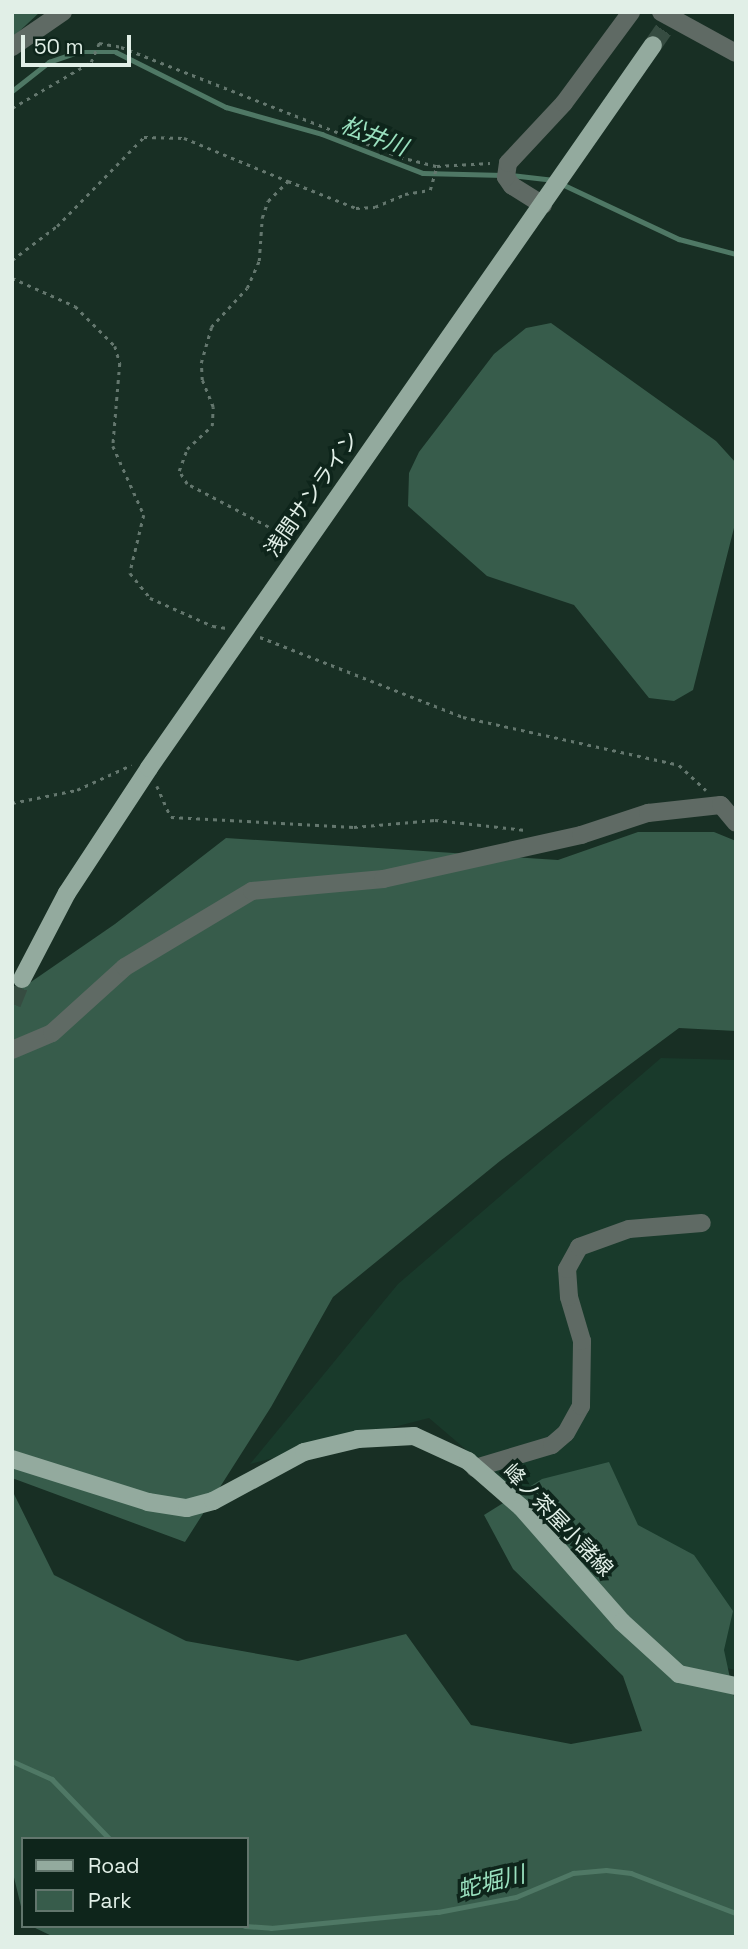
<!DOCTYPE html>
<meta charset="utf-8">
<style>
body{margin:0}
#map{position:relative;width:748px;height:1949px;overflow:hidden;background:#182f24;font-family:"Space Grotesk","Noto Sans JP",sans-serif}
div>[style]{position:absolute}
[style*='--x']{left:calc(var(--x)*1px);top:calc(var(--y)*1px);width:calc(var(--w)*1px);rotate:calc(var(--a)*1deg)}
.built>*{inset:0;background:#193a2b}
.green>*{inset:0;background:#375c4b}
.stream>*{height:4.5px;margin:-2.25px;padding:0 2.25px;transform-origin:2.25px;border-radius:2.25px;background:#4f7865}
.major-tunnel>*{height:18px;margin-top:-9px;transform-origin:0;background:repeating-linear-gradient(90deg,#364c41 0 18px,transparent 0 27px)}
.path>*{height:2.5px;margin-top:-1.25px;transform-origin:0;background:repeating-linear-gradient(90deg,#64776e 0 3.5px,transparent 0 8.5px)}
.minor>*{height:18px;margin:-9px;padding:0 9px;transform-origin:9px;border-radius:9px;background:#5f6a64}
.major>*{height:18px;margin:-9px;padding:0 9px;transform-origin:9px;border-radius:9px;background:#93aa9e}
span{translate:-50% -50%;white-space:nowrap;text-align:center;line-height:1.15;-webkit-text-stroke:7px #0e251b;paint-order:stroke}
.street-label{font-size:21px;color:#e1efe7}
.water-label{font-size:23px;color:#9ae1bf;font-style:italic}
.frame{position:absolute;inset:0;border:14px solid #e1efe7;pointer-events:none}
.legend{position:absolute;left:21px;top:1837px;width:228px;height:91px;box-sizing:border-box;background:#0e251b;border:2px solid #62766d;margin:0;padding:9px 12px;list-style:none;font-size:21px;color:#e1efe7}
.legend li{display:flex;align-items:center;gap:14px;height:35px}
.legend b{width:35px;border:2px solid #62766d}
.scale{position:absolute;left:21px;top:35px;width:110px;height:32px;box-sizing:border-box;border:4px solid #e1efe7;border-top:0;padding-left:9px;font-size:21px;line-height:24px;white-space:nowrap;color:#e1efe7;-webkit-text-stroke:5px #0e251b;paint-order:stroke}
</style>
<div id="map">
<div class="built">
<div style="clip-path:polygon(661px 1058px,736px 1060px,736px 1670px,684px 1660px,586px 1552px,429px 1418px,250px 1464px,398px 1284px)"></div>
</div>
<div class="green">
<div style="clip-path:polygon(12px 12px,40px 12px,12px 38px)"></div>
<div style="clip-path:polygon(551px 323px,716px 441px,736px 463px,736px 520px,693px 690px,674px 701px,649px 698px,574px 605px,487px 576px,408px 506px,409px 473px,419px 452px,494px 354px,526px 328px)"></div>
<div style="clip-path:polygon(638px 832px,714px 832px,736px 841px,736px 1031px,679px 1028px,500px 1161px,333px 1297px,271px 1407px,185px 1542px,12px 1478px,12px 995px,115px 924px,226px 838px,558px 860px)"></div>
<div style="clip-path:polygon(609px 1462px,638px 1525px,694px 1555px,733px 1611px,724px 1650px,736px 1706px,736px 1937px,54px 1937px,31px 1926px,247px 1926px,247px 1839px,23px 1839px,23px 1915px,12px 1869px,12px 1490px,54px 1575px,186px 1641px,298px 1661px,406px 1634px,471px 1725px,571px 1744px,642px 1731px,623px 1676px,513px 1569px,484px 1515px,542px 1479px)"></div>
</div>
<div class="stream">
<div style="--x:12;--y:91;--w:47;--a:-38.1"></div>
<div style="--x:49;--y:62;--w:31;--a:-19"></div>
<div style="--x:78;--y:52;--w:38;--a:0"></div>
<div style="--x:116;--y:52;--w:123;--a:26.6"></div>
<div style="--x:226;--y:107;--w:100;--a:15.7"></div>
<div style="--x:322;--y:134;--w:108;--a:21.1"></div>
<div style="--x:423;--y:173;--w:80;--a:1.4"></div>
<div style="--x:511;--y:175;--w:43;--a:6.6"></div>
<div style="--x:562;--y:184;--w:129;--a:25.2"></div>
<div style="--x:679;--y:239;--w:59;--a:14.7"></div>
<div style="--x:12;--y:1761;--w:44;--a:24.2"></div>
<div style="--x:52;--y:1779;--w:83;--a:46"></div>
<div style="--x:245;--y:1926;--w:26;--a:4"></div>
<div style="--x:271;--y:1928;--w:168;--a:-5.5"></div>
<div style="--x:438;--y:1912;--w:79;--a:-10.9"></div>
<div style="--x:516;--y:1897;--w:62;--a:-22.8"></div>
<div style="--x:573;--y:1873;--w:33;--a:-5"></div>
<div style="--x:606;--y:1870;--w:25;--a:7"></div>
<div style="--x:631;--y:1873;--w:112;--a:20.9"></div>
</div>
<div class="major-tunnel">
<div style="--x:653;--y:45;--w:40;--a:-55.1"></div>
<div style="--x:12;--y:1004;--w:27;--a:-68"></div>
</div>
<div class="path">
<div style="--x:12;--y:108;--w:91;--a:-30.2"></div>
<div style="--x:91;--y:62;--w:21;--a:-67"></div>
<div style="--x:99;--y:43;--w:22;--a:10"></div>
<div style="--x:121;--y:47;--w:300;--a:21.5"></div>
<div style="--x:400;--y:157;--w:38;--a:14"></div>
<div style="--x:437;--y:166;--w:53;--a:-3.2"></div>
<div style="--x:12;--y:260;--w:56;--a:-37.1"></div>
<div style="--x:57;--y:226;--w:124;--a:-45.7"></div>
<div style="--x:144;--y:137;--w:40;--a:1.4"></div>
<div style="--x:184;--y:138;--w:113;--a:22.5"></div>
<div style="--x:12;--y:278;--w:69;--a:24"></div>
<div style="--x:75;--y:306;--w:57;--a:45"></div>
<div style="--x:115;--y:346;--w:18;--a:74"></div>
<div style="--x:120;--y:363;--w:83;--a:94.8"></div>
<div style="--x:113;--y:446;--w:76;--a:65.8"></div>
<div style="--x:144;--y:515;--w:60;--a:103.6"></div>
<div style="--x:130;--y:573;--w:32;--a:51"></div>
<div style="--x:150;--y:598;--w:69;--a:24"></div>
<div style="--x:213;--y:626;--w:14;--a:8"></div>
<div style="--x:291;--y:539;--w:118;--a:-152.1"></div>
<div style="--x:187;--y:484;--w:15;--a:-122"></div>
<div style="--x:179;--y:471;--w:23;--a:-70"></div>
<div style="--x:187;--y:449;--w:34;--a:-43"></div>
<div style="--x:212;--y:426;--w:19;--a:-87"></div>
<div style="--x:213;--y:407;--w:29;--a:-112"></div>
<div style="--x:202;--y:380;--w:17;--a:-93"></div>
<div style="--x:201;--y:363;--w:37;--a:-74"></div>
<div style="--x:211;--y:327;--w:53;--a:-47.3"></div>
<div style="--x:247;--y:288;--w:30;--a:-66"></div>
<div style="--x:259;--y:261;--w:43;--a:-86"></div>
<div style="--x:262;--y:218;--w:18;--a:-71"></div>
<div style="--x:268;--y:201;--w:28;--a:-45"></div>
<div style="--x:288;--y:181;--w:73;--a:21.7"></div>
<div style="--x:356;--y:208;--w:19;--a:-3"></div>
<div style="--x:375;--y:207;--w:33;--a:-23"></div>
<div style="--x:405;--y:194;--w:25;--a:-9"></div>
<div style="--x:430;--y:190;--w:25;--a:-74"></div>
<div style="--x:260;--y:637;--w:218;--a:21.5"></div>
<div style="--x:463;--y:717;--w:221;--a:12.5"></div>
<div style="--x:679;--y:765;--w:37;--a:43"></div>
<div style="--x:157;--y:786;--w:34;--a:66"></div>
<div style="--x:171;--y:817;--w:183;--a:3.1"></div>
<div style="--x:354;--y:827;--w:81;--a:-4.9"></div>
<div style="--x:435;--y:820;--w:91;--a:6.3"></div>
<div style="--x:12;--y:803;--w:66;--a:-11.3"></div>
<div style="--x:77;--y:790;--w:60;--a:-24.8"></div>
</div>
<div class="minor">
<div style="--x:661;--y:12;--w:85;--a:28.7"></div>
<div style="--x:12;--y:47;--w:62;--a:-34.5"></div>
<div style="--x:543;--y:205;--w:36;--a:-148"></div>
<div style="--x:512;--y:186;--w:11;--a:-124"></div>
<div style="--x:506;--y:177;--w:14;--a:-82"></div>
<div style="--x:508;--y:163;--w:82;--a:-47"></div>
<div style="--x:564;--y:103;--w:113;--a:-53.6"></div>
<div style="--x:12;--y:1050;--w:43;--a:-23"></div>
<div style="--x:52;--y:1033;--w:98;--a:-42.1"></div>
<div style="--x:125;--y:967;--w:148;--a:-30.9"></div>
<div style="--x:252;--y:891;--w:132;--a:-5.2"></div>
<div style="--x:383;--y:879;--w:203;--a:-12.5"></div>
<div style="--x:581;--y:835;--w:71;--a:-18.2"></div>
<div style="--x:648;--y:813;--w:73;--a:-6.3"></div>
<div style="--x:721;--y:805;--w:23;--a:50"></div>
<div style="--x:475;--y:1468;--w:80;--a:-16.6"></div>
<div style="--x:552;--y:1445;--w:18;--a:-41"></div>
<div style="--x:566;--y:1433;--w:31;--a:-61"></div>
<div style="--x:581;--y:1406;--w:65;--a:-89.1"></div>
<div style="--x:582;--y:1341;--w:46;--a:-106.5"></div>
<div style="--x:569;--y:1297;--w:28;--a:-94"></div>
<div style="--x:567;--y:1269;--w:25;--a:-61"></div>
<div style="--x:579;--y:1247;--w:53;--a:-19.8"></div>
<div style="--x:629;--y:1229;--w:73;--a:-4.7"></div>
</div>
<div class="major">
<div style="--x:22;--y:979;--w:97;--a:-62.4"></div>
<div style="--x:67;--y:893;--w:149;--a:-56.7"></div>
<div style="--x:149;--y:768;--w:881;--a:-55.12"></div>
<div style="--x:12;--y:1459;--w:143;--a:17.5"></div>
<div style="--x:148;--y:1502;--w:39;--a:9"></div>
<div style="--x:187;--y:1508;--w:27;--a:-15"></div>
<div style="--x:213;--y:1501;--w:103;--a:-28.3"></div>
<div style="--x:304;--y:1452;--w:56;--a:-13.5"></div>
<div style="--x:358;--y:1439;--w:56;--a:-3.1"></div>
<div style="--x:414;--y:1436;--w:60;--a:24.8"></div>
<div style="--x:468;--y:1461;--w:70;--a:41"></div>
<div style="--x:521;--y:1507;--w:153;--a:48.7"></div>
<div style="--x:622;--y:1622;--w:77;--a:42.4"></div>
<div style="--x:679;--y:1674;--w:58;--a:11.9"></div>
</div>
<div class="street-label">
<span style="left:312px;top:494px;rotate:-55deg">浅間サンライン</span>
<span style="left:558px;top:1520px;rotate:46deg">峰ノ茶屋小諸線</span>
</div>
<div class="water-label">
<span style="left:374px;top:136px;rotate:21deg">松井川</span>
<span style="left:491px;top:1882px;rotate:-14deg">蛇堀川</span>
</div>
<div class="frame"></div>
<ul class="legend">
<li><b style="height:9px;background:#93aa9e"></b>Road</li>
<li><b style="height:19px;background:#375c4b"></b>Park</li>
</ul>
<div class="scale">50 m</div>
</div>
